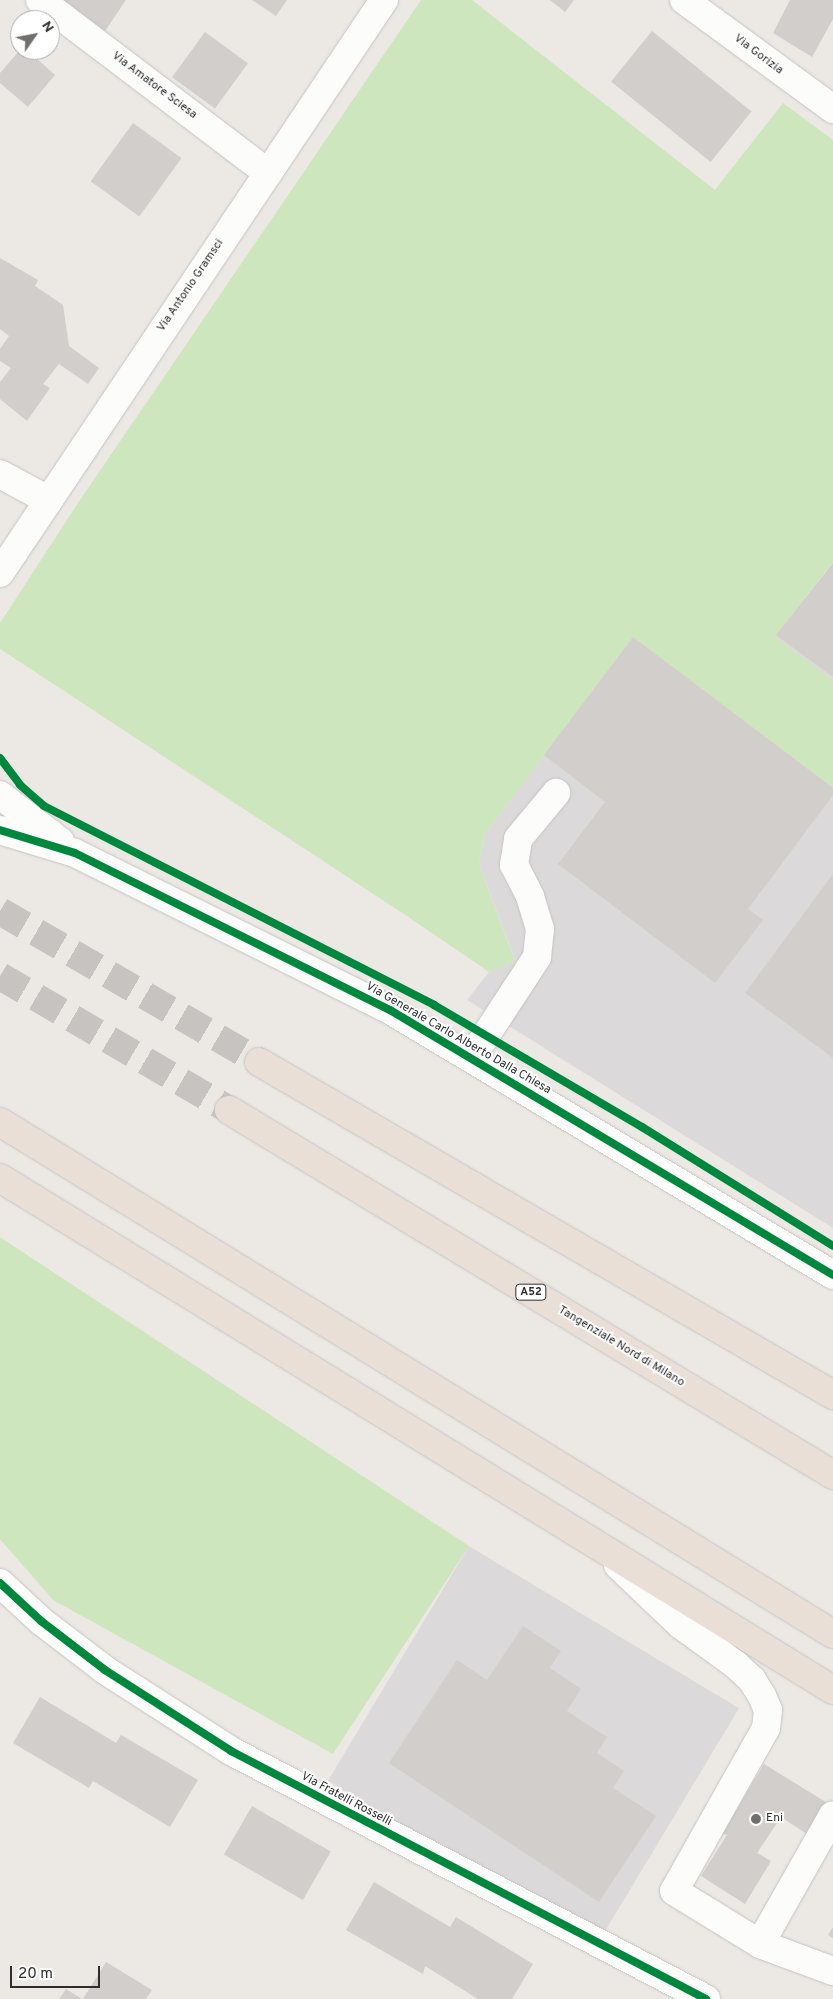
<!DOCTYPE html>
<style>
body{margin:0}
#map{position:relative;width:833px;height:1999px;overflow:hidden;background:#ece8e4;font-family:Overpass,sans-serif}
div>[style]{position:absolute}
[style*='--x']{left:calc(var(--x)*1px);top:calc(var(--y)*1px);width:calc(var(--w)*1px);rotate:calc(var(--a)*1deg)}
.industrial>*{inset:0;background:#dcd9db;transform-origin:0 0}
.green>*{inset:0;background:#cee6be}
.building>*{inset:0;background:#d1cecb;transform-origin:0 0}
.highway-tunnel>*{height:28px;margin-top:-14px;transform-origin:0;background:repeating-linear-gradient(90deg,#c6c3c0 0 28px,transparent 0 42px)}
.roads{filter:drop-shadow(0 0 1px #c5c4c5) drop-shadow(0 0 1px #c5c4c5)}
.minor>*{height:28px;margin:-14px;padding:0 14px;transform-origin:14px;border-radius:14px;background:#fcfcfb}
.highway>*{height:28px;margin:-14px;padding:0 14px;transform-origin:14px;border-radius:14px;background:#eadfd6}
.cycleway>*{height:8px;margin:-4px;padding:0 4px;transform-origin:4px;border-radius:4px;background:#00873e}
.dots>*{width:14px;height:14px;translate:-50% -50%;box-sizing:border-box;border:2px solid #fff;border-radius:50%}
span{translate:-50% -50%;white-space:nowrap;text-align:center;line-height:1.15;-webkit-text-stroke:4px #fff;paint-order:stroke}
.shield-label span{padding:1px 4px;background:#fff;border:1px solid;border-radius:4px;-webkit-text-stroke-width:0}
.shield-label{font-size:11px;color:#2e2e2e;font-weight:700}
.street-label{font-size:12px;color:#2e2e2e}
.poi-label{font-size:12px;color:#2e2e2e}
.left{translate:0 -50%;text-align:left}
.north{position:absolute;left:10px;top:10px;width:50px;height:50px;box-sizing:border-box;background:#fff;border:1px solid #ababab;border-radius:50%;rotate:57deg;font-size:14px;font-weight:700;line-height:20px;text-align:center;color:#2e2e2e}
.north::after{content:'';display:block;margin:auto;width:18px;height:22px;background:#706f6e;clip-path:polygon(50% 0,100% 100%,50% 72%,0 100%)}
.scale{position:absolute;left:10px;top:1966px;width:90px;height:22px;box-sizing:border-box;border:2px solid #2e2e2e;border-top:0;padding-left:6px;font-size:15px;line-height:18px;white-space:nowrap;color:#2e2e2e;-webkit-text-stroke:4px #fff;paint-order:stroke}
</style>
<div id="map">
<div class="industrial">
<div style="clip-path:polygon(833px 563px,833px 1228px,467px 1000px,489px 972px,515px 960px,479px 864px,485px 834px,633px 637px,775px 637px)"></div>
<div style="left:469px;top:1546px;width:315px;height:274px;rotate:31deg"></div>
</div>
<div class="green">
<div style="clip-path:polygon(421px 0,472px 0,715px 190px,783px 103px,833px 140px,833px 562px,775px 637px,833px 680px,833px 788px,633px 637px,485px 834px,479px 864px,515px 961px,489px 972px,407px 916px,0 649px,0 623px,78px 503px)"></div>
<div style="clip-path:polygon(0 1237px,469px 1546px,333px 1754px,53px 1600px,0 1539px)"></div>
</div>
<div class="building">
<div style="clip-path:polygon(60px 0,126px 0,105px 31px)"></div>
<div style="clip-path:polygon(252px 0,287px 0,276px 16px)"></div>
<div style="clip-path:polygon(550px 0,574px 0,565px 12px)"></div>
<div style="clip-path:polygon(790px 0,833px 0,833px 19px,812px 57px,773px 33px)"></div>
<div style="left:652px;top:31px;width:128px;height:65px;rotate:39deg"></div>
<div style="left:205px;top:32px;width:53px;height:56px;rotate:36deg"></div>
<div style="clip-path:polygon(20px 50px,27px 50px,55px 75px,28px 107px,0 83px,0 73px)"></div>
<div style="left:133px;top:123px;width:60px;height:72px;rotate:36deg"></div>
<div style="clip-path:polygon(0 258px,38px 280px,35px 286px,63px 305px,69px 346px,99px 368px,88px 384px,59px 364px,43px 384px,50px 388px,27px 421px,0 399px,0 382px,11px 368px,0 361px,0 349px,9px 336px,0 329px)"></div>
<div style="clip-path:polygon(833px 563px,833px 677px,776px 635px)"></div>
<div style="clip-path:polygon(633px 637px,833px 788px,833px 795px,748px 909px,763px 920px,715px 983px,558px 864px,605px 802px,544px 755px)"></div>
<div style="clip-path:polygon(833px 874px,833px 1058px,745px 993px)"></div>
<div style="clip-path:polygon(523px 1626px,561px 1651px,550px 1668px,581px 1689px,567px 1711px,607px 1737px,597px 1753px,624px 1771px,613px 1788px,656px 1816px,599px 1902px,389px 1763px,457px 1660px,487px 1680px)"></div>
<div style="clip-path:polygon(40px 1697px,116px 1743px,121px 1735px,198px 1780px,170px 1827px,93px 1781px,89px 1788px,13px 1743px)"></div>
<div style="clip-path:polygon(764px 1764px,829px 1804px,810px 1836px,781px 1817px,757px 1853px,771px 1861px,745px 1904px,701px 1876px,727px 1835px,722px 1833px)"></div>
<div style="left:252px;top:1806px;width:91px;height:56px;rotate:30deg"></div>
<div style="clip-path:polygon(374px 1882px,450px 1927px,456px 1917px,533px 1964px,512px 1999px,478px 1999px,425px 1966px,423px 1974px,346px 1930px)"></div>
<div style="clip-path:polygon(833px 1927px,833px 1938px,828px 1935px)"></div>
<div style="clip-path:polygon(106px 1962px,152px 1990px,146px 1999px,83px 1999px)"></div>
<div style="clip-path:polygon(66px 1989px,82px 1999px,59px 1999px)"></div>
</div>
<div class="highway-tunnel">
<div style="--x:0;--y:911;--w:300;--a:30.2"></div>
<div style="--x:0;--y:976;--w:265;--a:30.3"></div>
</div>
<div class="roads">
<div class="minor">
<div style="--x:40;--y:0;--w:286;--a:37.2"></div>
<div style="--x:684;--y:0;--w:185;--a:36.2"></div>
<div style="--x:0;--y:474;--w:55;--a:28.4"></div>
<div style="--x:0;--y:573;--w:690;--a:-56.17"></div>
<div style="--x:0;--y:795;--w:76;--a:37.5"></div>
<div style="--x:0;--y:830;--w:78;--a:17"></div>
<div style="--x:75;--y:853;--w:352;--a:26.5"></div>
<div style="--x:390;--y:1010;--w:516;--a:30.89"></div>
<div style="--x:471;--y:1058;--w:121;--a:-56.8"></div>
<div style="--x:537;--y:957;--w:28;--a:-84"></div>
<div style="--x:540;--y:929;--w:34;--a:-107"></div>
<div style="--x:530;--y:896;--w:35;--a:-117"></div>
<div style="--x:514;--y:865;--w:26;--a:-81"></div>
<div style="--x:518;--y:839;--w:60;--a:-50.4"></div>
<div style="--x:618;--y:1565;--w:87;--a:43.6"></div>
<div style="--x:681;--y:1625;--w:68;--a:36"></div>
<div style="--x:736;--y:1665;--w:22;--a:43"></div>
<div style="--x:752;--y:1680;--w:19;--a:58"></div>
<div style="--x:762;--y:1696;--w:15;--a:67"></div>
<div style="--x:768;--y:1710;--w:18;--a:96"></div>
<div style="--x:766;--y:1728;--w:187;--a:119.4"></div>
<div style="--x:674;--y:1891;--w:101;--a:31.6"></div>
<div style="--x:760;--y:1944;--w:148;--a:-60.5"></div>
<div style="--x:0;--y:1583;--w:56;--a:42.8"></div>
<div style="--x:41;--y:1621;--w:81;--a:37.4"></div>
<div style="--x:105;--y:1670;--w:150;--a:32.7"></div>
<div style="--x:231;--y:1751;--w:536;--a:27.57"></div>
<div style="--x:760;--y:1944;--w:78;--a:20.3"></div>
</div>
<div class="highway">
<div style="--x:259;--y:1062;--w:664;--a:30.12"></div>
<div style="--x:229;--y:1110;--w:706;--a:31.14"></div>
<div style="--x:0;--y:1122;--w:978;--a:31.58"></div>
<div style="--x:0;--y:1178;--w:978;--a:31.58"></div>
</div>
</div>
<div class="cycleway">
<div style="--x:0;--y:758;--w:34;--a:53"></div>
<div style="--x:20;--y:785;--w:32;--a:41"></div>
<div style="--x:44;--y:806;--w:438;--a:27"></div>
<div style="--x:434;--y:1005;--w:241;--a:30.4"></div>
<div style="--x:642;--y:1127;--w:225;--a:31.9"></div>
<div style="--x:0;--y:830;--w:78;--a:17"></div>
<div style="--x:75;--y:853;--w:352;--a:26.5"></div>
<div style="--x:390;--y:1010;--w:516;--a:30.89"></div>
<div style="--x:0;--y:1583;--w:56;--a:42.8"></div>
<div style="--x:41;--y:1621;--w:81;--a:37.4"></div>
<div style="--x:105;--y:1670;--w:150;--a:32.7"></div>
<div style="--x:231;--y:1751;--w:536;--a:27.57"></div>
</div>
<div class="dots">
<div style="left:756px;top:1819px;background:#706f6e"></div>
</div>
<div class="shield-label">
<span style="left:531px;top:1292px">A52</span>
</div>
<div class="street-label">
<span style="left:758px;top:55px;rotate:37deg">Via Gorizia</span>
<span style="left:154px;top:86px;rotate:37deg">Via Amatore Sciesa</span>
<span style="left:191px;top:286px;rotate:-56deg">Via Antonio Gramsci</span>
<span style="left:458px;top:1039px;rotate:30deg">Via Generale Carlo Alberto Dalla Chiesa</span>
<span style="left:621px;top:1347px;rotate:31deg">Tangenziale Nord di Milano</span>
<span style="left:346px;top:1800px;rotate:28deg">Via Fratelli Rosselli</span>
</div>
<div class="poi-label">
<span class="left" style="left:766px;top:1819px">Eni</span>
</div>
<div class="north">N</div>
<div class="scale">20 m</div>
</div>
